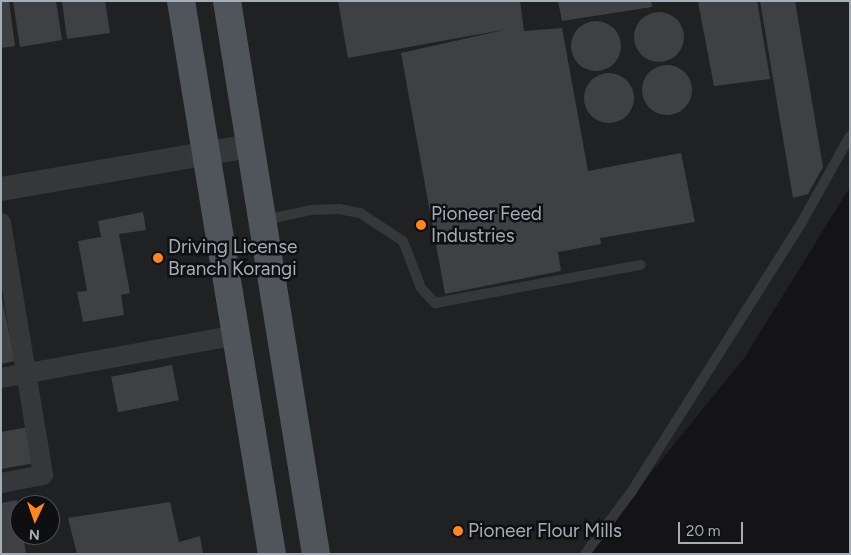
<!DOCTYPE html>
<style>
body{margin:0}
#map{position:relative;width:851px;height:555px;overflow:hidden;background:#141416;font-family:Figtree,sans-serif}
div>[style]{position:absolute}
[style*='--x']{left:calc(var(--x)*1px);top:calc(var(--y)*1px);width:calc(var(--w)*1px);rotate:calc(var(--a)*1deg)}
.built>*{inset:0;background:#202123}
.building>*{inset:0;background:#3e4044;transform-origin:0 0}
.round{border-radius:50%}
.service>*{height:10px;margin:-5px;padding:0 5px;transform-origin:5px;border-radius:5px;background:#35373b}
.minor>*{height:20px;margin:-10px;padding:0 10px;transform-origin:10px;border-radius:10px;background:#35373b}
.tertiary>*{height:24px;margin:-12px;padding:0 12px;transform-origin:12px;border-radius:12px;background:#35373b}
.primary>*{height:28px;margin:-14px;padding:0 14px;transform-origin:14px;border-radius:14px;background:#50555b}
.dots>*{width:14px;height:14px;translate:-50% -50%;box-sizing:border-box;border:2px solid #0f0f11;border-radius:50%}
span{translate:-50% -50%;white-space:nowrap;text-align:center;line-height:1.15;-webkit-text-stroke:5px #0f0f11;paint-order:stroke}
.poi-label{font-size:19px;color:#a4aeb8}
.left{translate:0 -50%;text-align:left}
.frame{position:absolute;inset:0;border:2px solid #a4aeb8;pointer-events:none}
.north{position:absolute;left:10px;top:495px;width:50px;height:50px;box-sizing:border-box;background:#0f0f11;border:1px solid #4b4f54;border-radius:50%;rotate:183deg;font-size:14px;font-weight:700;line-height:20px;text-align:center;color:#a4aeb8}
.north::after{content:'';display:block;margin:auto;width:18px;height:22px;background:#ff8723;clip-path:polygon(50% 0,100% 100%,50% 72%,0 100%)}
.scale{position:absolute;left:678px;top:522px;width:65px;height:22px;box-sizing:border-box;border:2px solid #a4aeb8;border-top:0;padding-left:6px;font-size:15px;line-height:18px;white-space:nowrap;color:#a4aeb8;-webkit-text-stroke:4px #0f0f11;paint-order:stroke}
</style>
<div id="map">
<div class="built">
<div style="clip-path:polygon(evenodd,1px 1px,850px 1px,850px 187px,745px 357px,585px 554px,1px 554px,1px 1px,20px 505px,50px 505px,50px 535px,20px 535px,20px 505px)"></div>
</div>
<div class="building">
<div style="clip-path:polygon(1px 1px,9px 1px,15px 46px,1px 48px)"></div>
<div style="clip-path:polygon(13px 1px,56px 1px,62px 40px,20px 47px)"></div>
<div style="clip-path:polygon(62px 1px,105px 1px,110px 33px,67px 39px)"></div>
<div style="clip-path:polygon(338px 1px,520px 1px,524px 31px,562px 28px,588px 171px,681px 153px,695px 222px,600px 238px,601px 244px,558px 252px,561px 271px,445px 294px,401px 53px,508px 29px,348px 58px)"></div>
<div style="clip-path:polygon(558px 1px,651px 1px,652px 7px,562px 21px)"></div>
<div style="clip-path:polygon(757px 1px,770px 79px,714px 86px,698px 2px)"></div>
<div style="clip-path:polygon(760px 1px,795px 1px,823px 167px,808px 194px,793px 198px)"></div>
<div class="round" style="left:634px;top:12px;width:50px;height:50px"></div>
<div class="round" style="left:571px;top:21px;width:50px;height:50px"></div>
<div class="round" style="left:642px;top:65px;width:50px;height:50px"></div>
<div class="round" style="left:584px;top:73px;width:50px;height:50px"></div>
<div style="clip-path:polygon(143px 212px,146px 230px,119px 234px,130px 293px,121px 295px,124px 315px,83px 322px,77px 292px,87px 291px,78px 241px,101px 237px,98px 221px)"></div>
<div style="clip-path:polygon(1px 294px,15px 361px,1px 364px)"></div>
<div style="left:172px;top:365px;width:36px;height:62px;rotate:79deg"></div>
<div style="clip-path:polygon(28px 427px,35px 463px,1px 469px,1px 432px)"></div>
<div style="clip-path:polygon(17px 500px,20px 535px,23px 535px,26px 554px,1px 554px,1px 503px)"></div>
<div style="clip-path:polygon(170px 502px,179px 542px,200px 536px,203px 553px,77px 554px,68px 518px)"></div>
</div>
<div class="service">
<div style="--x:264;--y:220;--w:48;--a:-12"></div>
<div style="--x:311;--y:210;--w:28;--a:-2"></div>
<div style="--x:339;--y:209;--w:21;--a:11"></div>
<div style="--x:360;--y:213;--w:51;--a:33.1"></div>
<div style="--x:403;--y:241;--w:50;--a:69"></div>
<div style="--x:421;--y:288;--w:21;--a:47"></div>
<div style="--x:435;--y:303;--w:209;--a:-10.5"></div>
<div style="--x:585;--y:554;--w:79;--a:-53.3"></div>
<div style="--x:632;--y:491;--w:320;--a:-57.7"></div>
<div style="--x:803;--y:220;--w:96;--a:-60.8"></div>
</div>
<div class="minor">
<div style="--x:1;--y:223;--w:255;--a:80.5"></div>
<div style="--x:43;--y:475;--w:43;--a:169.2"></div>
<div style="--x:1;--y:378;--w:241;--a:-10.3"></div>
</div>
<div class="tertiary">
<div style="--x:1;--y:189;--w:254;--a:-9.8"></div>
</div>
<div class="primary">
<div style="--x:181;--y:1;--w:560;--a:80.66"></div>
<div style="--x:227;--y:1;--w:560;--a:80.86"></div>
</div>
<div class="dots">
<div style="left:421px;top:225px;background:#ff8723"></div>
<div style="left:158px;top:258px;background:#ff8723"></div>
<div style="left:458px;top:531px;background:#ff8723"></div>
</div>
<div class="poi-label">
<span class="left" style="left:431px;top:225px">Pioneer Feed<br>Industries</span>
<span class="left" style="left:168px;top:258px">Driving License<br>Branch Korangi</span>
<span class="left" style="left:468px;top:531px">Pioneer Flour Mills</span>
</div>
<div class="frame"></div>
<div class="north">N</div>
<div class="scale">20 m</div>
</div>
